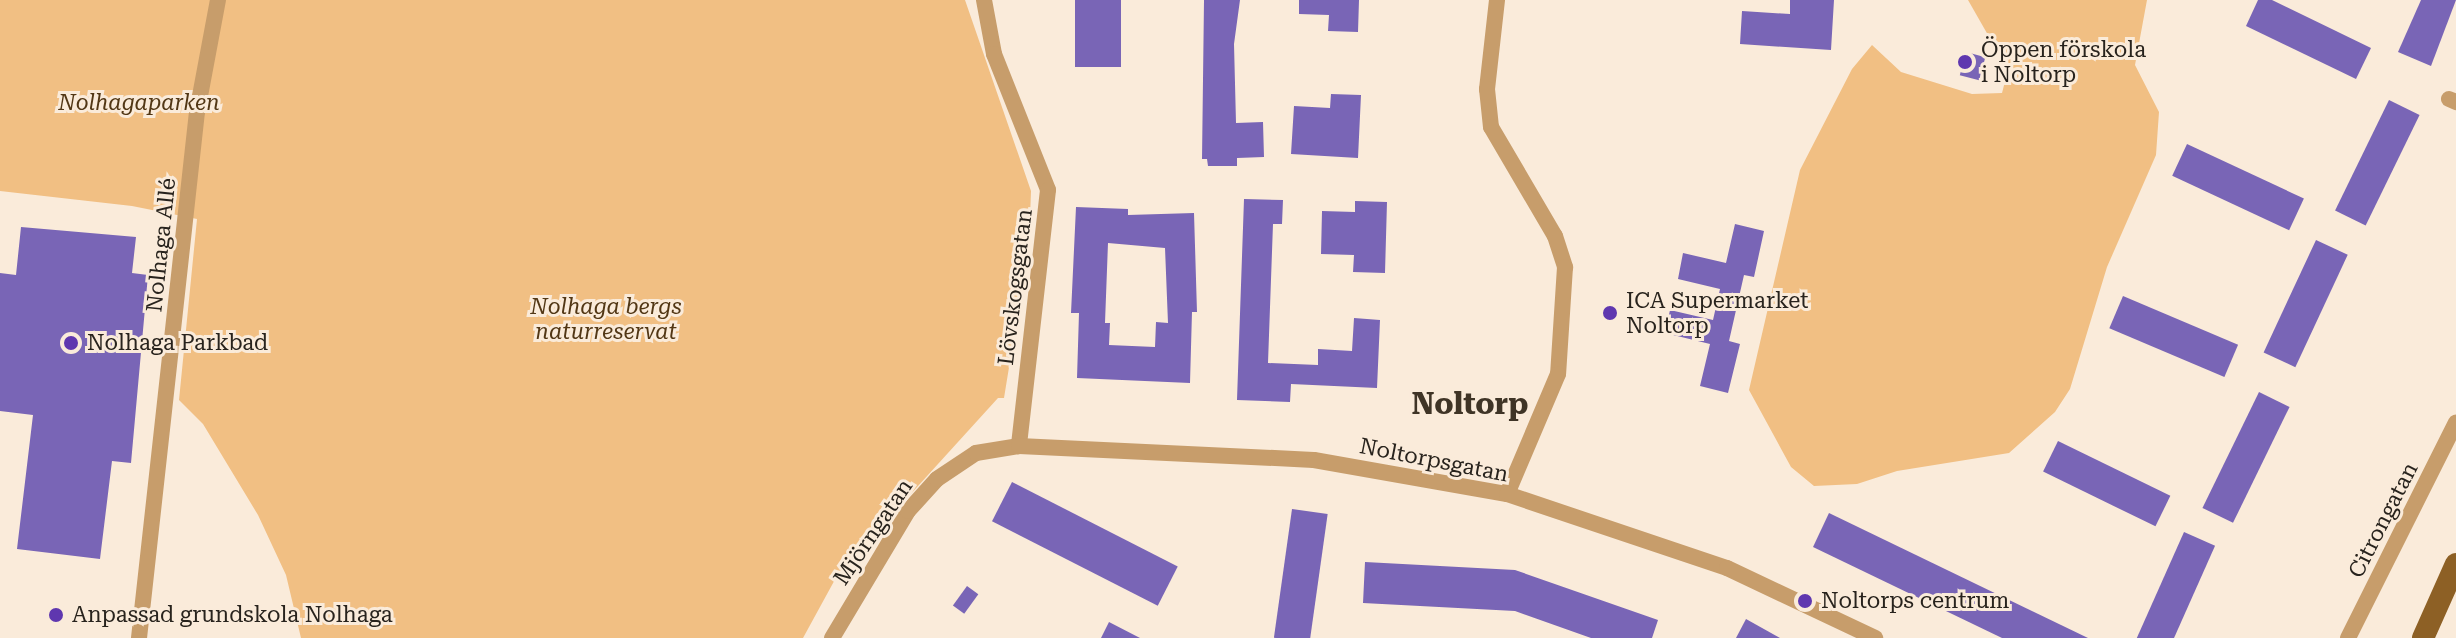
<!DOCTYPE html>
<meta charset="utf-8">
<style>
body{margin:0}
#map{position:relative;width:2456px;height:638px;overflow:hidden;background:#faebda;font-family:"Roboto Serif",serif}
div>[style]{position:absolute}
[style*='--x']{left:calc(var(--x)*1px);top:calc(var(--y)*1px);width:calc(var(--w)*1px);rotate:calc(var(--a)*1deg)}
.green>*{inset:0;background:#f1bf83}
.building>*{inset:0;background:#7965b6;transform-origin:0 0}
.minor>*{height:16px;margin:-8px;padding:0 8px;transform-origin:8px;border-radius:8px;background:#c79d6b}
.major>*{height:22px;margin:-11px;padding:0 11px;transform-origin:11px;border-radius:11px;background:#8d6025}
.dots>*{width:22px;height:22px;translate:-50% -50%;box-sizing:border-box;border:4px solid #faebda;border-radius:50%}
span{translate:-50% -50%;white-space:nowrap;text-align:center;line-height:1.15;-webkit-text-stroke:6px #faebda;paint-order:stroke}
.poi-label{font-size:22px;color:#28231d}
.left{translate:0 -50%;text-align:left}
.park-label{font-size:22px;color:#523715;font-style:italic}
.street-label{font-size:22px;color:#28231d}
.district-label{font-size:30px;color:#3f3426;font-weight:700}
</style>
<div id="map">
<div class="green">
<div style="clip-path:polygon(0 0,965px 0,1031px 191px,1029px 245px,1004px 398px,998px 398px,838px 574px,803px 638px,301px 638px,286px 575px,258px 515px,203px 424px,179px 400px,197px 219px,132px 206px,0 191px)"></div>
<div style="clip-path:polygon(1968px 0,2147px 0,2135px 65px,2159px 112px,2156px 155px,2107px 267px,2070px 389px,2055px 412px,2009px 453px,1897px 471px,1857px 484px,1814px 486px,1791px 467px,1749px 390px,1800px 170px,1852px 69px,1872px 45px,1901px 72px,1972px 94px,2002px 93px,2008px 70px)"></div>
</div>
<div class="building">
<div style="left:1075px;top:0;width:46px;height:67px"></div>
<div style="clip-path:polygon(1204px 0,1240px 0,1234px 44px,1236px 123px,1263px 122px,1264px 157px,1237px 158px,1237px 166px,1208px 166px,1207px 159px,1202px 159px)"></div>
<div style="clip-path:polygon(1299px 0,1359px 0,1358px 32px,1328px 31px,1329px 15px,1299px 14px)"></div>
<div style="clip-path:polygon(1790px 0,1834px 0,1831px 50px,1740px 44px,1742px 11px,1790px 14px)"></div>
<div style="clip-path:polygon(2258px 0,2272px 0,2371px 48px,2356px 79px,2246px 26px)"></div>
<div style="clip-path:polygon(2421px 0,2456px 0,2431px 66px,2398px 52px)"></div>
<div style="left:1966px;top:52px;width:20px;height:24px;rotate:15deg"></div>
<div style="clip-path:polygon(1331px 94px,1361px 95px,1358px 158px,1291px 154px,1294px 106px,1330px 108px)"></div>
<div style="left:2389px;top:100px;width:34px;height:123px;rotate:26deg"></div>
<div style="left:2187px;top:144px;width:129px;height:35px;rotate:25deg"></div>
<div style="clip-path:polygon(1244px 199px,1283px 200px,1282px 224px,1273px 224px,1268px 363px,1318px 365px,1318px 349px,1352px 351px,1354px 318px,1380px 320px,1377px 388px,1291px 384px,1290px 402px,1237px 400px)"></div>
<div style="clip-path:polygon(1355px 201px,1387px 202px,1385px 273px,1353px 272px,1354px 255px,1321px 254px,1322px 211px,1355px 212px)"></div>
<div style="clip-path:polygon(evenodd,1076px 207px,1128px 209px,1128px 215px,1194px 213px,1197px 312px,1192px 312px,1190px 383px,1077px 378px,1079px 313px,1071px 313px,1076px 207px,1108px 243px,1165px 248px,1168px 323px,1156px 322px,1155px 347px,1109px 345px,1110px 323px,1105px 323px,1108px 243px)"></div>
<div style="clip-path:polygon(1735px 224px,1764px 231px,1754px 277px,1744px 275px,1729px 341px,1740px 344px,1728px 393px,1700px 386px,1710px 344px,1665px 333px,1670px 310px,1713px 320px,1720px 289px,1678px 279px,1683px 253px,1726px 263px)"></div>
<div style="clip-path:polygon(21px 227px,136px 237px,132px 273px,148px 275px,131px 463px,112px 461px,100px 559px,17px 549px,33px 415px,0 411px,0 273px,16px 275px)"></div>
<div style="left:2316px;top:240px;width:35px;height:124px;rotate:25deg"></div>
<div style="left:2123px;top:296px;width:125px;height:35px;rotate:23deg"></div>
<div style="left:2259px;top:392px;width:34px;height:129px;rotate:26deg"></div>
<div style="left:2058px;top:441px;width:125px;height:34px;rotate:26deg"></div>
<div style="left:1012px;top:482px;width:186px;height:44px;rotate:27deg"></div>
<div style="left:1292px;top:509px;width:36px;height:130px;rotate:8deg"></div>
<div style="clip-path:polygon(1829px 513px,2088px 638px,2002px 638px,1813px 547px)"></div>
<div style="left:2184px;top:532px;width:34px;height:116px;rotate:24deg"></div>
<div style="clip-path:polygon(1365px 562px,1515px 570px,1658px 620px,1652px 638px,1591px 638px,1515px 611px,1363px 603px)"></div>
<div style="left:967px;top:586px;width:14px;height:24px;rotate:36deg"></div>
<div style="clip-path:polygon(1746px 619px,1780px 638px,1736px 638px)"></div>
<div style="clip-path:polygon(1109px 622px,1140px 638px,1101px 638px)"></div>
</div>
<div class="minor">
<div style="--x:984;--y:0;--w:55;--a:79.5"></div>
<div style="--x:994;--y:54;--w:146;--a:68.3"></div>
<div style="--x:1048;--y:190;--w:258;--a:96.5"></div>
<div style="--x:1497;--y:0;--w:90;--a:96.4"></div>
<div style="--x:1487;--y:89;--w:38;--a:84"></div>
<div style="--x:1491;--y:127;--w:126;--a:59.6"></div>
<div style="--x:1555;--y:236;--w:33;--a:72"></div>
<div style="--x:1565;--y:267;--w:107;--a:93.7"></div>
<div style="--x:1558;--y:374;--w:130;--a:113"></div>
<div style="--x:2449;--y:99;--w:8;--a:23"></div>
<div style="--x:139;--y:638;--w:529;--a:-83.71"></div>
<div style="--x:197;--y:112;--w:114;--a:-79.4"></div>
<div style="--x:832;--y:638;--w:148;--a:-59.1"></div>
<div style="--x:908;--y:511;--w:43;--a:-47.8"></div>
<div style="--x:937;--y:479;--w:47;--a:-33.7"></div>
<div style="--x:976;--y:453;--w:44;--a:-9.2"></div>
<div style="--x:1019;--y:446;--w:295;--a:2.7"></div>
<div style="--x:1314;--y:460;--w:196;--a:10"></div>
<div style="--x:1507;--y:494;--w:232;--a:18.6"></div>
<div style="--x:1727;--y:568;--w:164;--a:25.3"></div>
<div style="--x:2348;--y:638;--w:241;--a:-63.4"></div>
</div>
<div class="major">
<div style="--x:2423;--y:638;--w:81;--a:-66"></div>
</div>
<div class="dots">
<div style="left:1965px;top:62px;background:#5f37af"></div>
<div style="left:1610px;top:313px;background:#5f37af"></div>
<div style="left:71px;top:343px;background:#5f37af"></div>
<div style="left:1805px;top:601px;background:#5f37af"></div>
<div style="left:56px;top:615px;background:#5f37af"></div>
</div>
<div class="poi-label">
<span class="left" style="left:1981px;top:62px">Öppen förskola<br>i Noltorp</span>
<span class="left" style="left:1626px;top:313px">ICA Supermarket<br>Noltorp</span>
<span class="left" style="left:87px;top:343px">Nolhaga Parkbad</span>
<span class="left" style="left:1821px;top:601px">Noltorps centrum</span>
<span class="left" style="left:72px;top:615px">Anpassad grundskola Nolhaga</span>
</div>
<div class="park-label">
<span style="left:139px;top:103px">Nolhagaparken</span>
<span style="left:606px;top:319px">Nolhaga bergs<br>naturreservat</span>
</div>
<div class="street-label">
<span style="left:161px;top:245px;rotate:-84deg">Nolhaga Allé</span>
<span style="left:1015px;top:287px;rotate:-83deg">Lövskogsgatan</span>
<span style="left:1434px;top:460px;rotate:11deg">Noltorpsgatan</span>
<span style="left:2383px;top:520px;rotate:-63deg">Citrongatan</span>
<span style="left:873px;top:532px;rotate:-56deg">Mjörngatan</span>
</div>
<div class="district-label">
<span style="left:1470px;top:404px">Noltorp</span>
</div>
</div>
